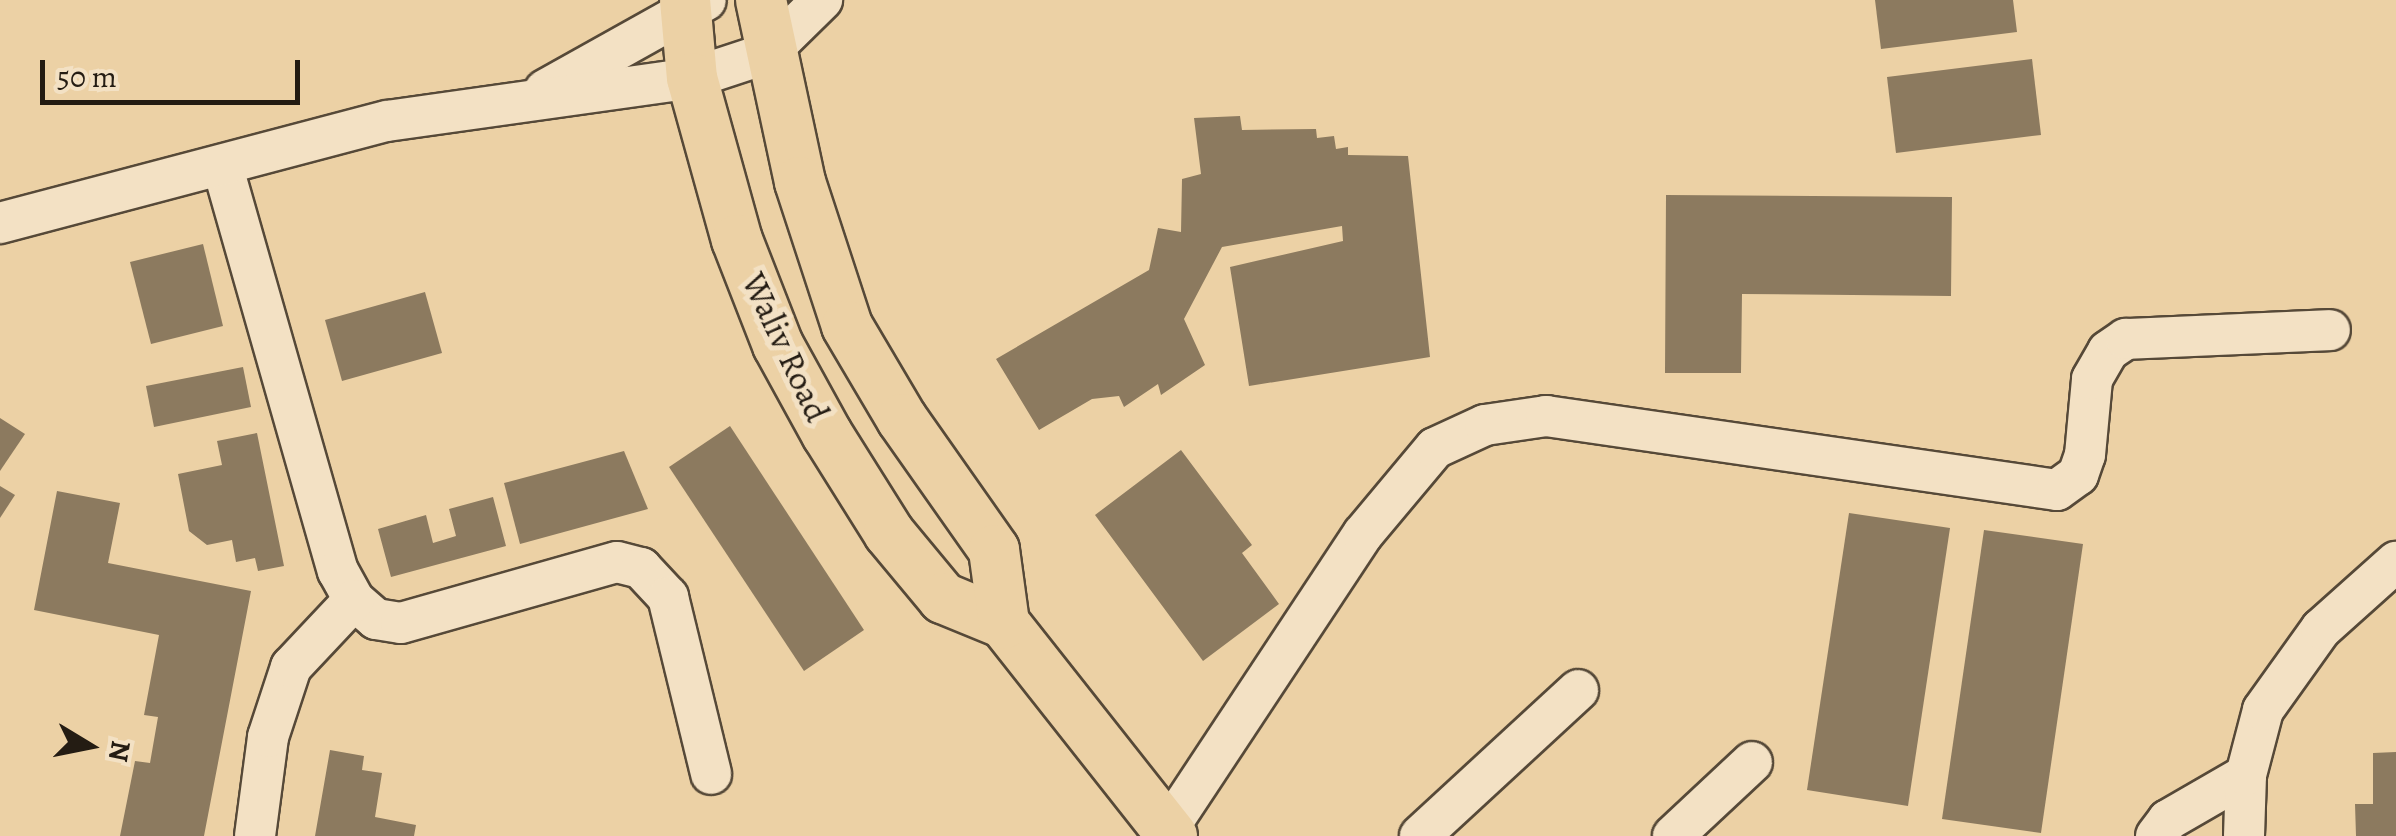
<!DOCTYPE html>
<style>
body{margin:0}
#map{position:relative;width:2396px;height:836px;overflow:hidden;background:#ecd1a5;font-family:Alegreya,serif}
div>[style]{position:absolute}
.building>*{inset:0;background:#8c7a5f}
.roads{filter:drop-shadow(2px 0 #564938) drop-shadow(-2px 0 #564938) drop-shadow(0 2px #564938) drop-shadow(0 -2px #564938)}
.minor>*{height:40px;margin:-20px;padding:0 20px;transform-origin:20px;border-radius:20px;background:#f3e1c4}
.major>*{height:50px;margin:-25px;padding:0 25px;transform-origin:25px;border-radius:25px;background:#ecd1a5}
span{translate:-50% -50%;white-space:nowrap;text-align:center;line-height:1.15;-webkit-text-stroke:10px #f3e1c4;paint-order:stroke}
.street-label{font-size:35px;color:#241c13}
.north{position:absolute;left:40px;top:696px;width:100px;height:100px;-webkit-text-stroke:8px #f3e1c4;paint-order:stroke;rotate:100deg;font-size:28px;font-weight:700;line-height:40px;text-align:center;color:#241c13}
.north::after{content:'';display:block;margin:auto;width:35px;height:45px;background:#241c13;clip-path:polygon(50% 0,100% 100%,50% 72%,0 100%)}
.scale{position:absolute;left:40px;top:60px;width:260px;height:45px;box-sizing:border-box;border:5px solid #241c13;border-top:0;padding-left:12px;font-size:30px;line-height:35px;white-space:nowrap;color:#241c13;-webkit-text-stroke:8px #f3e1c4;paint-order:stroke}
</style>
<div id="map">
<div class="building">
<div style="clip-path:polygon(1875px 0,2013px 0,2017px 32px,1881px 49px)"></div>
<div style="clip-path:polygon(2032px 59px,2041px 135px,1896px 153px,1887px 77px)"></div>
<div style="clip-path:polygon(1240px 116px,1242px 130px,1316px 129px,1317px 138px,1334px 136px,1336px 149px,1348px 147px,1348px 155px,1408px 156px,1430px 357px,1249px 386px,1230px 267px,1343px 241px,1342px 226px,1222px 247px,1184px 319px,1205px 365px,1161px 395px,1158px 384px,1124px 407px,1119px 396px,1092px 399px,1039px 430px,996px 359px,1149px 270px,1158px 228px,1181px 232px,1182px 179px,1201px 174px,1194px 118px)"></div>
<div style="clip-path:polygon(1666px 195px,1952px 197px,1951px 296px,1742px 294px,1741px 373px,1665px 373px)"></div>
<div style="clip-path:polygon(203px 244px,223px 326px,151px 344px,130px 262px)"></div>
<div style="clip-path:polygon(425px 292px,442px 353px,342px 381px,325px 320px)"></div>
<div style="clip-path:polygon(243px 367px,251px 407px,154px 427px,146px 386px)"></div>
<div style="clip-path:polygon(0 418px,25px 434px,0 471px)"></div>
<div style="clip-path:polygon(730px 426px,864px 630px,804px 671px,669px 467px)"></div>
<div style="clip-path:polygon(257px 433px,284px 566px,258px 571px,255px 558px,236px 562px,232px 540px,207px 545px,189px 531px,178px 474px,222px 465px,217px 441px)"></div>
<div style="clip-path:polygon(1181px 450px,1252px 545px,1242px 553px,1279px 604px,1203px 661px,1095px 515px)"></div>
<div style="clip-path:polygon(624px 451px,648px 509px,520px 544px,504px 483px)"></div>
<div style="clip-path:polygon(0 486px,15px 495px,0 518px)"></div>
<div style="clip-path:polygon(57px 491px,120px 503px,108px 563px,251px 591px,204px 836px,120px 836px,135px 761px,150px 763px,158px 717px,144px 715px,159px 635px,34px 610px)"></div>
<div style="clip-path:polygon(493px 497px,506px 546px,391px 577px,378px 529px,426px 515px,433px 543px,456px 536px,449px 509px)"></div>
<div style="clip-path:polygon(1849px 513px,1950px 528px,1908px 806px,1807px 790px)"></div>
<div style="clip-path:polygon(1984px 530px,2083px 544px,2041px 833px,1942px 819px)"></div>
<div style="clip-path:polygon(330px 750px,364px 756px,362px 770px,382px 773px,375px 817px,416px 825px,414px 836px,315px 836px)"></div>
<div style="clip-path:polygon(2396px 752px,2396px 836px,2356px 836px,2355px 804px,2373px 804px,2373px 753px)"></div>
</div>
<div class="roads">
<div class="minor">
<div style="left:545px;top:90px;width:184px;rotate:-29.2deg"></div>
<div style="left:223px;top:168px;width:419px;rotate:74.1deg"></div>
<div style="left:338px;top:571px;width:33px;rotate:61deg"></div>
<div style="left:354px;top:600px;width:29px;rotate:41deg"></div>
<div style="left:376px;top:619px;width:25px;rotate:9deg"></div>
<div style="left:401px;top:623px;width:224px;rotate:-15.8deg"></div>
<div style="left:617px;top:562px;width:25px;rotate:14deg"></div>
<div style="left:641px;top:568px;width:40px;rotate:47deg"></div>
<div style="left:668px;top:597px;width:182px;rotate:76.3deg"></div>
<div style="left:0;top:223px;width:400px;rotate:-14.8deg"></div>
<div style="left:387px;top:121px;width:308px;rotate:-8deg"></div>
<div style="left:692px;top:78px;width:80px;rotate:-18.2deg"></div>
<div style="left:768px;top:53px;width:76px;rotate:-44.5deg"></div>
<div style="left:1167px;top:830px;width:355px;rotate:-56.5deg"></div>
<div style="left:1363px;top:534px;width:112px;rotate:-50.1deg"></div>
<div style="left:1435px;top:448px;width:55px;rotate:-24.7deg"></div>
<div style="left:1485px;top:425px;width:62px;rotate:-8.4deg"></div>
<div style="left:1546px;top:416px;width:516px;rotate:8.24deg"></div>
<div style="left:2057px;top:490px;width:26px;rotate:-36deg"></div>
<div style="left:2078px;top:475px;width:21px;rotate:-71deg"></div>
<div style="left:2085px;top:455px;width:76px;rotate:-84.7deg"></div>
<div style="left:2092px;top:379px;width:32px;rotate:-60deg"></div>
<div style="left:2108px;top:351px;width:22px;rotate:-34deg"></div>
<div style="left:2126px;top:339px;width:204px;rotate:-2.5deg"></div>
<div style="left:255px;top:836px;width:100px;rotate:-82.5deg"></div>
<div style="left:268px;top:737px;width:74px;rotate:-71.8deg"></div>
<div style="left:291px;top:667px;width:92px;rotate:-46.8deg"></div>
<div style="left:1420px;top:836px;width:215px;rotate:-42.7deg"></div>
<div style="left:1673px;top:836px;width:108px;rotate:-43.1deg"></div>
<div style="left:2156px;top:836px;width:20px;rotate:-53deg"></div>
<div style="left:2168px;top:820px;width:90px;rotate:-30deg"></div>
<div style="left:2244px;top:836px;width:61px;rotate:-88.1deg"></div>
<div style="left:2246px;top:775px;width:67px;rotate:-75.3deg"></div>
<div style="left:2263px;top:710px;width:100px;rotate:-54.4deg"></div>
<div style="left:2321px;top:629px;width:101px;rotate:-41.8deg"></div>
</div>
<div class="major">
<div style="left:685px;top:0;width:78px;rotate:84.9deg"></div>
<div style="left:692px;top:78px;width:168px;rotate:74.5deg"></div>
<div style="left:737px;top:240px;width:113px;rotate:68.7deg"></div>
<div style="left:778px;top:345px;width:102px;rotate:61.2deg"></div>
<div style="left:827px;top:434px;width:117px;rotate:57.9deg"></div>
<div style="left:889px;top:533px;width:85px;rotate:50.3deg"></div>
<div style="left:943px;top:598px;width:66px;rotate:22.3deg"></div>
<div style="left:1004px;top:623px;width:271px;rotate:51.7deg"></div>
<div style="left:761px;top:0;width:186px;rotate:77.9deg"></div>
<div style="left:800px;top:182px;width:151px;rotate:71.9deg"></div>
<div style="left:847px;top:326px;width:108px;rotate:59.4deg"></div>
<div style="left:902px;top:419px;width:160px;rotate:54.9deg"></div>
<div style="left:994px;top:550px;width:74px;rotate:82.2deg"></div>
</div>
</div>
<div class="street-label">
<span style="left:786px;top:347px;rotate:65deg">Waliv Road</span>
</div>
<div class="north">N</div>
<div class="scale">50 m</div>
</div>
